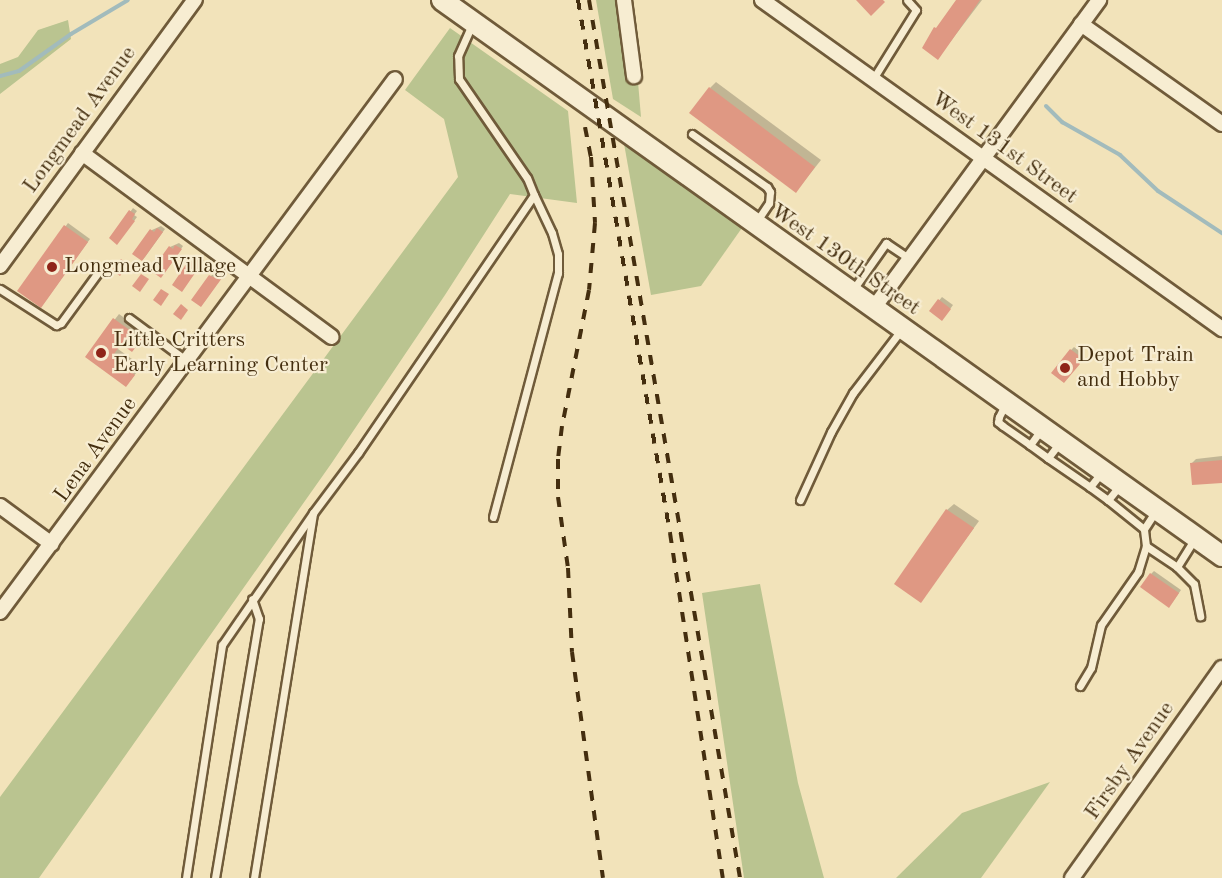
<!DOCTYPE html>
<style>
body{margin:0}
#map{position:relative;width:1222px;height:878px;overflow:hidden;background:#f2e3ba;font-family:"Old Standard TT",serif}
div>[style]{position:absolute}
.green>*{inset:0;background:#bac490}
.shadow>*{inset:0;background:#0003}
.stream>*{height:4px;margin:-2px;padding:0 2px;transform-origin:2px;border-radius:2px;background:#a2bbbc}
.building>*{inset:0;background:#df9883}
.roads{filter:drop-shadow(2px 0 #705b3a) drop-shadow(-2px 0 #705b3a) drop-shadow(0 2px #705b3a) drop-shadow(0 -2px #705b3a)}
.lane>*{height:7px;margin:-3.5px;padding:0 3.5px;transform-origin:3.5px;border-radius:3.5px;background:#f7edd2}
.street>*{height:14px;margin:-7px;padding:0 7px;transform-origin:7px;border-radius:7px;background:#f7edd2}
.secondary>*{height:20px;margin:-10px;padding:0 10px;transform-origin:10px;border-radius:10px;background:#f7edd2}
.rail>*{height:4px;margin-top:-2px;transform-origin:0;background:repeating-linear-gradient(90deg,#442e0f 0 10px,transparent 0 20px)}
.dots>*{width:16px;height:16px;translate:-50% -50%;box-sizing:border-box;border:3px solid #f7edd2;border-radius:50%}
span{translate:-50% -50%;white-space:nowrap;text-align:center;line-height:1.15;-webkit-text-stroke:4.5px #f7edd2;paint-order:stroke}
.street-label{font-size:22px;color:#442e0f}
.poi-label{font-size:22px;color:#442e0f}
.left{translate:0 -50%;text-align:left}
</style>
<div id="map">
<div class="green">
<div style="clip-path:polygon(596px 0,631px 0,641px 117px,613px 99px)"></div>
<div style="clip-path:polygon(68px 20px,71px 39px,0 94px,0 64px,18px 57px,38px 30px)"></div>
<div style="clip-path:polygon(450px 28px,568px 111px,577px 203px,510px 194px,445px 295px,331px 464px,39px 878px,0 878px,0 797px,458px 177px,444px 119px,405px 90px)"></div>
<div style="clip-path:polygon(623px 138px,744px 225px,701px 286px,651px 295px)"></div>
<div style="clip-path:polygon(760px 584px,798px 783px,824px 878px,744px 878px,702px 593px)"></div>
<div style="clip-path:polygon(1050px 782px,981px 878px,896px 878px,962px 813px)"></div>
</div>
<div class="shadow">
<div style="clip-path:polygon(958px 0,982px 0,938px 58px)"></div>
<div style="clip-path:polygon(716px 82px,821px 160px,802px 184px,710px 88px)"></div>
<div style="clip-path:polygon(133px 208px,137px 211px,134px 215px,137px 217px,120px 240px,111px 238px)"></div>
<div style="clip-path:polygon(68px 223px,90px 239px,44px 303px,19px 290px)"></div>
<div style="clip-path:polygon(161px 226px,165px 229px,145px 257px,142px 260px,135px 254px,152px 230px)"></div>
<div style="clip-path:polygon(179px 243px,183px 246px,164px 274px,170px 247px)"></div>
<div style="clip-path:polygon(200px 257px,204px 260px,184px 287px,174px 285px,191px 261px)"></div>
<div style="clip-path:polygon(220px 272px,224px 274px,204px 302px,193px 299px,210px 276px)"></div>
<div style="clip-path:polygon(942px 297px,953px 305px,945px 316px,931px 310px)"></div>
<div style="clip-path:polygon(119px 314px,145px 333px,137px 345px,122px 343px,118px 349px,136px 362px,134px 365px,139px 369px,131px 380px,87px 356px)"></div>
<div style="clip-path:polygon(1074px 347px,1083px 354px,1079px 358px,1081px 360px,1067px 379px,1071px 350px)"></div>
<div style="clip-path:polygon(1222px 456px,1222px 481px,1192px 463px,1196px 459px)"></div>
<div style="clip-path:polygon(954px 504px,979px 521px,921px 601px,947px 510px)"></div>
<div style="clip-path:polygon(1154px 571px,1181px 590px,1172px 603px,1151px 574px)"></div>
</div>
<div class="stream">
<div style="left:0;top:76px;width:20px;rotate:-15deg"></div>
<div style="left:19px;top:71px;width:64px;rotate:-35.4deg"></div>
<div style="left:71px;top:34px;width:66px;rotate:-30.8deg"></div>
<div style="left:1046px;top:106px;width:23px;rotate:45deg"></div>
<div style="left:1062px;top:122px;width:67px;rotate:29.6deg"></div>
<div style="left:1120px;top:155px;width:52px;rotate:43.5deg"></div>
<div style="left:1158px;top:191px;width:77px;rotate:33.3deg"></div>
</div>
<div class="building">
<div style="clip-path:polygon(856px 0,883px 0,885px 2px,871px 16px)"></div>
<div style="clip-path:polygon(956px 0,980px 0,938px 60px,922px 48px,934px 27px,936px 28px)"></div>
<div style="clip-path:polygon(709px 87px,815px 167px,796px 193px,689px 113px)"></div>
<div style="clip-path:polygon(129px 210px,135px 214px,132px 219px,135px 221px,117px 245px,109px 238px)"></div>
<div style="clip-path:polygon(64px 225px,88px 242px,41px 308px,17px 291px)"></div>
<div style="clip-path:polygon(157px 228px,163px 232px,142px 261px,132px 254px,150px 229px,154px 232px)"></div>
<div style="clip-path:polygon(175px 245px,182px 249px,161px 278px,151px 271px,169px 246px,173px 249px)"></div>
<div style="clip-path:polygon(121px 259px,128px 265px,120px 276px,112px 270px)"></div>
<div style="clip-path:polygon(196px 259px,202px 263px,182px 292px,172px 285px,189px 260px,193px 263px)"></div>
<div style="clip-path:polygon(141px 274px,149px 279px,140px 292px,132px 286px)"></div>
<div style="clip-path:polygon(216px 274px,222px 278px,201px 307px,191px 300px,209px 275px,213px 277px)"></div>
<div style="clip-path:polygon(161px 289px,169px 294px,161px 306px,153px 300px)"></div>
<div style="clip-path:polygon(938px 299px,951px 309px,942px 321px,929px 311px)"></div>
<div style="clip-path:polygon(181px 304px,188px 310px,181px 320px,173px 314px)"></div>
<div style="clip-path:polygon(113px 318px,142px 339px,132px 352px,121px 344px,114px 354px,132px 367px,130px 371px,135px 375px,126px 387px,85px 357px)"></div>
<div style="clip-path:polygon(1070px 349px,1081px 357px,1078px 362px,1080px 364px,1064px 383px,1051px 373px)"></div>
<div style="clip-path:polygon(1222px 460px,1222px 483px,1192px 485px,1190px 463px)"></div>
<div style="clip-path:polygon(946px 509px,974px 528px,921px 603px,894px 584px)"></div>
<div style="clip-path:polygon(1150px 573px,1179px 593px,1169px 608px,1140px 587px)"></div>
</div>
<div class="roads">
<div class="lane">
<div style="left:873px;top:79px;width:81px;rotate:-58.1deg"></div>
<div style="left:916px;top:10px;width:13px;rotate:-132deg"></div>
<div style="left:692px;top:134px;width:92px;rotate:35.2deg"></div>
<div style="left:767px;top:187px;width:6px;rotate:59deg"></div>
<div style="left:770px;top:192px;width:11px;rotate:95deg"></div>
<div style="left:769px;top:203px;width:22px;rotate:124deg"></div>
<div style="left:0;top:289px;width:67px;rotate:32.7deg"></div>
<div style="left:56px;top:325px;width:5px;rotate:-22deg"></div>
<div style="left:61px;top:323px;width:64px;rotate:-53.8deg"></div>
<div style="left:852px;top:291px;width:59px;rotate:-54.7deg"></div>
<div style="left:886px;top:243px;width:29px;rotate:34deg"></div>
<div style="left:129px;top:318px;width:72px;rotate:36.6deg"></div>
<div style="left:1006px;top:403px;width:16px;rotate:117deg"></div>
<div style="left:999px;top:417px;width:5px;rotate:101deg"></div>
<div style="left:998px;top:422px;width:6px;rotate:39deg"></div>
<div style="left:1003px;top:426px;width:33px;rotate:35deg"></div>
<div style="left:1030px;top:445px;width:19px;rotate:-54deg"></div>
<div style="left:1030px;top:445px;width:22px;rotate:36deg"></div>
<div style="left:1048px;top:458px;width:20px;rotate:-53deg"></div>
<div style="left:1048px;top:458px;width:51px;rotate:34.6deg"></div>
<div style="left:1090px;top:487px;width:18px;rotate:-52deg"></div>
<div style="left:1090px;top:487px;width:22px;rotate:36deg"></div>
<div style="left:1108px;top:500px;width:19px;rotate:-51deg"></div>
<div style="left:800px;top:500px;width:75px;rotate:-65.5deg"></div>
<div style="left:831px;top:432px;width:45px;rotate:-60.6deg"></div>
<div style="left:853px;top:393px;width:81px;rotate:-52.6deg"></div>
<div style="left:1108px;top:500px;width:46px;rotate:38.9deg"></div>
<div style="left:1144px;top:529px;width:20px;rotate:-57deg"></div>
<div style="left:493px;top:517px;width:253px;rotate:-75.1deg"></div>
<div style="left:558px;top:273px;width:19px;rotate:-90deg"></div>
<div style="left:558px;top:254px;width:22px;rotate:-106deg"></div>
<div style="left:552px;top:233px;width:42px;rotate:-115.3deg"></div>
<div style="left:1146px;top:546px;width:37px;rotate:34deg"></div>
<div style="left:1177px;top:567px;width:34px;rotate:-58deg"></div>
<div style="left:1177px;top:567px;width:24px;rotate:45deg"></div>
<div style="left:1194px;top:584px;width:33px;rotate:79deg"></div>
<div style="left:1080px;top:686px;width:21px;rotate:-59deg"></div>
<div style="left:1091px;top:668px;width:44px;rotate:-76.9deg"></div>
<div style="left:1101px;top:625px;width:65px;rotate:-55.1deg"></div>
<div style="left:1138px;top:572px;width:27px;rotate:-73deg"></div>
<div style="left:1146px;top:546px;width:17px;rotate:-97deg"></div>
<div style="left:186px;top:878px;width:236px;rotate:-81.2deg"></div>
<div style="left:222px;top:645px;width:160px;rotate:-55.4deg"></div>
<div style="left:313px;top:513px;width:75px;rotate:-53.1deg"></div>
<div style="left:358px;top:453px;width:312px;rotate:-55.7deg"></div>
<div style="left:534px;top:195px;width:18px;rotate:-112deg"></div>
<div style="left:527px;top:178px;width:120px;rotate:-124.5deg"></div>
<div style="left:459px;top:79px;width:23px;rotate:-92deg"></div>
<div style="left:458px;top:56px;width:35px;rotate:-66deg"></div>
<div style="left:215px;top:878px;width:263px;rotate:-80.4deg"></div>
<div style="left:259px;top:619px;width:21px;rotate:-109deg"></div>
<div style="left:254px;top:878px;width:370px;rotate:-80.8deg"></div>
</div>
<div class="street">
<div style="left:624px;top:0;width:77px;rotate:82.5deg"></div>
<div style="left:762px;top:0;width:566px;rotate:35.57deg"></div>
<div style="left:1081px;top:24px;width:173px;rotate:35.3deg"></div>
<div style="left:82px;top:153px;width:310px;rotate:36.4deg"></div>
<div style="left:0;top:266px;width:330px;rotate:-53.8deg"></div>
<div style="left:873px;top:309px;width:383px;rotate:-53.8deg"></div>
<div style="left:0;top:506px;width:64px;rotate:36.2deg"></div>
<div style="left:0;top:612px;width:663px;rotate:-53.46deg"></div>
<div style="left:1072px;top:878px;width:258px;rotate:-54.5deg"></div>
</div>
<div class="secondary">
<div style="left:442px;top:0;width:958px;rotate:35.48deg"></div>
</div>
</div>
<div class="rail">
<div style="left:578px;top:0;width:541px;rotate:80.21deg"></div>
<div style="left:670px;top:533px;width:349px;rotate:81.3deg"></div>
<div style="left:589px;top:0;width:891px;rotate:80.24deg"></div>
<div style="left:585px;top:127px;width:31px;rotate:79deg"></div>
<div style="left:591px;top:157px;width:66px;rotate:86.5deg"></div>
<div style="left:595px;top:223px;width:67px;rotate:95.1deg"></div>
<div style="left:589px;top:290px;width:139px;rotate:101.2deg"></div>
<div style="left:562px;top:426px;width:33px;rotate:97deg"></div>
<div style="left:558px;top:459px;width:38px;rotate:90deg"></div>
<div style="left:558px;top:497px;width:72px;rotate:82deg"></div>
<div style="left:568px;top:568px;width:84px;rotate:87.3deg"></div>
<div style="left:572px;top:652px;width:228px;rotate:82.2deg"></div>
</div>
<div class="dots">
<div style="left:52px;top:267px;background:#8f2418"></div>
<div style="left:101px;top:353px;background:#8f2418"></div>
<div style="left:1065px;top:368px;background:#8f2418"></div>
</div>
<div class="street-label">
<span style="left:80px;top:120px;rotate:-54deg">Longmead Avenue</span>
<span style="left:1004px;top:148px;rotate:36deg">West 131st Street</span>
<span style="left:845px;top:260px;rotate:35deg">West 130th Street</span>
<span style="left:96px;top:450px;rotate:-54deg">Lena Avenue</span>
<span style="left:1130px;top:761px;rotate:-55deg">Firsby Avenue</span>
</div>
<div class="poi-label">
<span class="left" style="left:64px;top:267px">Longmead Village</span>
<span class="left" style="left:113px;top:353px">Little Critters<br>Early Learning Center</span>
<span class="left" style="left:1077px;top:368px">Depot Train<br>and Hobby</span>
</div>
</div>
